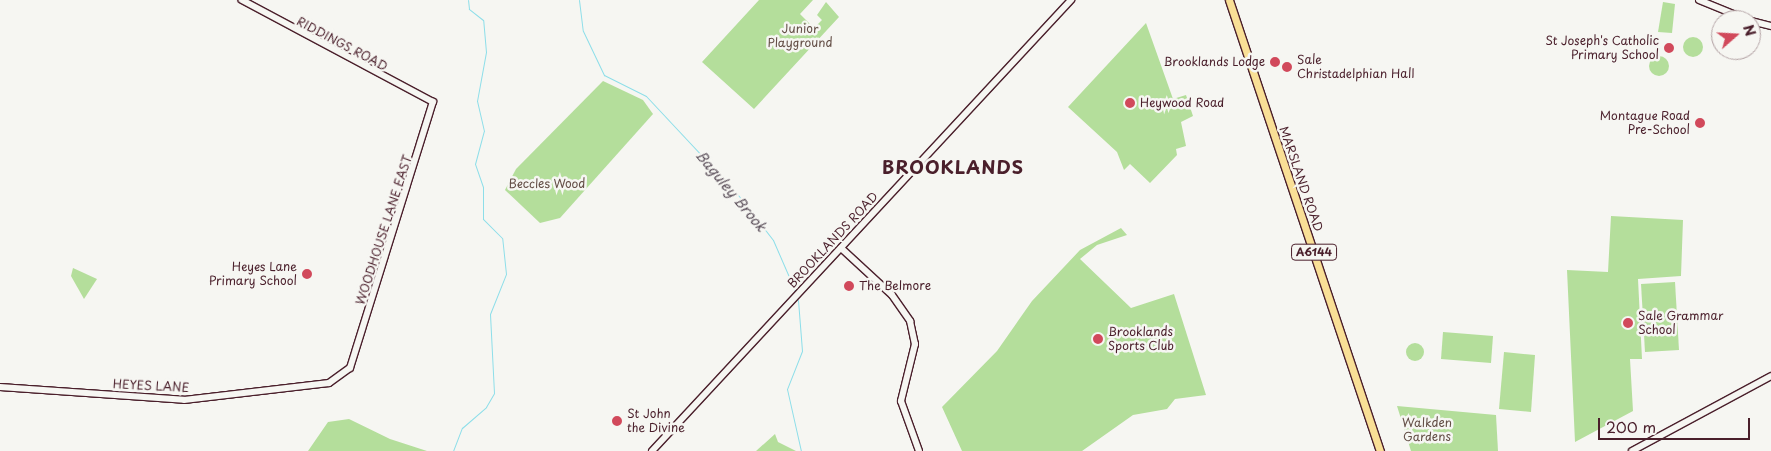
<!DOCTYPE html>
<style>
body{margin:0}
#map{position:relative;width:1771px;height:451px;overflow:hidden;background:#f6f6f2;font-family:"Playpen Sans",sans-serif}
div>[style]{position:absolute}
.green>*{inset:0;background:#b4de9b}
.round{border-radius:50%}
.stream>*{height:1px;margin:-0.5px;padding:0 0.5px;transform-origin:0.5px;border-radius:0.5px;background:#8ddee9}
.roads{filter:drop-shadow(1px 0 #4a1f2b) drop-shadow(-1px 0 #4a1f2b) drop-shadow(0 1px #4a1f2b) drop-shadow(0 -1px #4a1f2b)}
.secondary>*{height:6px;margin:-3px;padding:0 3px;transform-origin:3px;border-radius:3px;background:#f6f6f2}
.primary>*{height:7px;margin:-3.5px;padding:0 3.5px;transform-origin:3.5px;border-radius:3.5px;background:#f9df96}
.dots>*{width:14px;height:14px;translate:-50% -50%;box-sizing:border-box;border:2px solid #f6f6f2;border-radius:50%}
span{translate:-50% -50%;white-space:nowrap;text-align:center;line-height:1.15;-webkit-text-stroke:5px #f6f6f2;paint-order:stroke}
.shield-label span{padding:1px 4px;background:#f6f6f2;border:1px solid;border-radius:4px;-webkit-text-stroke-width:0}
.shield-label{font-size:11px;color:#4a1f2b;font-weight:700}
.park-label{font-size:12px;color:#644f47}
.poi-label{font-size:12px;color:#4a1f2b}
.right{translate:-100% -50%;text-align:right}
.left{translate:0 -50%;text-align:left}
.street-label{font-size:12px;color:#4a1f2b}
.water-label{font-size:14px;color:#5b4f5a;font-style:italic}
.district-label{font-size:18px;color:#4a1f2b;font-weight:700;letter-spacing:1px}
.north{position:absolute;left:1711px;top:10px;width:50px;height:50px;box-sizing:border-box;background:#f6f6f2;border:1px solid #b1a0a2;border-radius:50%;rotate:71deg;font-size:14px;font-weight:700;line-height:20px;text-align:center;color:#4a1f2b}
.north::after{content:'';display:block;margin:auto;width:18px;height:22px;background:#d1495b;clip-path:polygon(50% 0,100% 100%,50% 72%,0 100%)}
.scale{position:absolute;left:1598px;top:418px;width:152px;height:22px;box-sizing:border-box;border:2px solid #4a1f2b;border-top:0;padding-left:6px;font-size:15px;line-height:18px;white-space:nowrap;color:#4a1f2b;-webkit-text-stroke:4px #f6f6f2;paint-order:stroke}
</style>
<div id="map">
<div class="green">
<div style="clip-path:polygon(759px 0,813px 0,800px 14px,814px 28px,822px 20px,817px 15px,826px 2px,839px 17px,754px 109px,702px 62px)"></div>
<div style="clip-path:polygon(1663px 2px,1675px 4px,1672px 33px,1658px 32px)"></div>
<div style="clip-path:polygon(1146px 23px,1173px 99px,1186px 95px,1193px 116px,1181px 122px,1186px 146px,1176px 149px,1177px 155px,1150px 183px,1130px 164px,1124px 170px,1117px 152px,1068px 107px)"></div>
<div class="round" style="left:1683px;top:37px;width:20px;height:20px"></div>
<div class="round" style="left:1649px;top:56px;width:20px;height:20px"></div>
<div style="clip-path:polygon(603px 81px,643px 100px,653px 114px,560px 218px,540px 223px,505px 190px,516px 169px)"></div>
<div style="clip-path:polygon(1611px 216px,1683px 220px,1681px 276px,1638px 279px,1642px 359px,1630px 359px,1633px 411px,1575px 442px,1567px 270px,1608px 272px)"></div>
<div style="clip-path:polygon(1121px 228px,1127px 235px,1097px 245px,1080px 259px,1131px 308px,1174px 294px,1206px 395px,1175px 399px,1167px 409px,1133px 415px,1082px 451px,962px 451px,942px 407px,997px 351px,1032px 301px,1080px 250px)"></div>
<div style="clip-path:polygon(73px 268px,97px 279px,84px 299px,71px 276px)"></div>
<div style="clip-path:polygon(1675px 282px,1679px 350px,1645px 352px,1641px 284px)"></div>
<div style="clip-path:polygon(1443px 332px,1493px 336px,1491px 363px,1441px 359px)"></div>
<div class="round" style="left:1406px;top:343px;width:18px;height:18px"></div>
<div style="clip-path:polygon(1504px 352px,1535px 355px,1531px 412px,1499px 409px)"></div>
<div style="clip-path:polygon(1397px 406px,1496px 415px,1498px 451px,1411px 451px)"></div>
<div style="clip-path:polygon(349px 419px,390px 439px,427px 451px,308px 451px,328px 422px)"></div>
<div style="clip-path:polygon(775px 434px,778px 442px,796px 451px,756px 451px)"></div>
</div>
<div class="stream">
<div style="left:579px;top:0;width:31px;rotate:83deg"></div>
<div style="left:583px;top:31px;width:49px;rotate:64.5deg"></div>
<div style="left:604px;top:75px;width:47px;rotate:26.6deg"></div>
<div style="left:646px;top:96px;width:130px;rotate:46.9deg"></div>
<div style="left:735px;top:191px;width:62px;rotate:52.2deg"></div>
<div style="left:773px;top:240px;width:58px;rotate:66.5deg"></div>
<div style="left:798px;top:300px;width:51px;rotate:85.5deg"></div>
<div style="left:802px;top:351px;width:41px;rotate:111.5deg"></div>
<div style="left:787px;top:389px;width:64px;rotate:77.3deg"></div>
<div style="left:453px;top:451px;width:25px;rotate:-69deg"></div>
<div style="left:462px;top:428px;width:32px;rotate:-41deg"></div>
<div style="left:486px;top:407px;width:16px;rotate:-60deg"></div>
<div style="left:494px;top:393px;width:79px;rotate:-92.9deg"></div>
<div style="left:490px;top:314px;width:43px;rotate:-68.2deg"></div>
<div style="left:506px;top:274px;width:36px;rotate:-96deg"></div>
<div style="left:502px;top:238px;width:27px;rotate:-135deg"></div>
<div style="left:483px;top:219px;width:32px;rotate:-90deg"></div>
<div style="left:483px;top:187px;width:24px;rotate:-109deg"></div>
<div style="left:475px;top:164px;width:34px;rotate:-75deg"></div>
<div style="left:484px;top:131px;width:31px;rotate:-103deg"></div>
<div style="left:477px;top:101px;width:50px;rotate:-79.6deg"></div>
<div style="left:486px;top:52px;width:32px;rotate:-95deg"></div>
<div style="left:483px;top:20px;width:18px;rotate:-142deg"></div>
<div style="left:469px;top:9px;width:9px;rotate:-96deg"></div>
</div>
<div class="roads">
<div class="secondary">
<div style="left:1699px;top:0;width:53px;rotate:22.2deg"></div>
<div style="left:1751px;top:21px;width:21px;rotate:14deg"></div>
<div style="left:841px;top:248px;width:69px;rotate:42.7deg"></div>
<div style="left:892px;top:295px;width:32px;rotate:55deg"></div>
<div style="left:910px;top:321px;width:24px;rotate:78deg"></div>
<div style="left:915px;top:344px;width:59px;rotate:103.8deg"></div>
<div style="left:901px;top:401px;width:53px;rotate:70.2deg"></div>
<div style="left:0;top:387px;width:184px;rotate:4deg"></div>
<div style="left:184px;top:400px;width:146px;rotate:-6.7deg"></div>
<div style="left:329px;top:383px;width:26px;rotate:-36deg"></div>
<div style="left:350px;top:368px;width:279px;rotate:-72.7deg"></div>
<div style="left:433px;top:102px;width:217px;rotate:-151.9deg"></div>
<div style="left:652px;top:451px;width:616px;rotate:-47.11deg"></div>
<div style="left:1632px;top:451px;width:158px;rotate:-28.3deg"></div>
</div>
<div class="primary">
<div style="left:1229px;top:0;width:476px;rotate:71.5deg"></div>
</div>
</div>
<div class="dots">
<div style="left:1669px;top:48px;background:#d1495b"></div>
<div style="left:1275px;top:62px;background:#d1495b"></div>
<div style="left:1287px;top:67px;background:#d1495b"></div>
<div style="left:1130px;top:103px;background:#d1495b"></div>
<div style="left:1700px;top:123px;background:#d1495b"></div>
<div style="left:307px;top:274px;background:#d1495b"></div>
<div style="left:849px;top:286px;background:#d1495b"></div>
<div style="left:1628px;top:323px;background:#d1495b"></div>
<div style="left:1098px;top:339px;background:#d1495b"></div>
<div style="left:617px;top:421px;background:#d1495b"></div>
</div>
<div class="shield-label">
<span style="left:1314px;top:252px">A6144</span>
</div>
<div class="park-label">
<span style="left:800px;top:36px">Junior<br>Playground</span>
<span style="left:547px;top:184px">Beccles Wood</span>
<span style="left:1427px;top:430px">Walkden<br>Gardens</span>
</div>
<div class="poi-label">
<span class="right" style="left:1659px;top:48px">St Joseph's Catholic<br>Primary School</span>
<span class="left" style="left:1297px;top:67px">Sale<br>Christadelphian Hall</span>
<span class="right" style="left:1265px;top:62px">Brooklands Lodge</span>
<span class="left" style="left:1140px;top:103px">Heywood Road</span>
<span class="right" style="left:1690px;top:123px">Montague Road<br>Pre-School</span>
<span class="right" style="left:297px;top:274px">Heyes Lane<br>Primary School</span>
<span class="left" style="left:859px;top:286px">The Belmore</span>
<span class="left" style="left:1638px;top:323px">Sale Grammar<br>School</span>
<span class="left" style="left:1108px;top:339px">Brooklands<br>Sports Club</span>
<span class="left" style="left:627px;top:421px">St John<br>the Divine</span>
</div>
<div class="street-label">
<span style="left:342px;top:44px;rotate:28deg">RIDDINGS ROAD</span>
<span style="left:1301px;top:179px;rotate:71deg">MARSLAND ROAD</span>
<span style="left:384px;top:230px;rotate:-72deg">WOODHOUSE LANE EAST</span>
<span style="left:833px;top:240px;rotate:-47deg">BROOKLANDS ROAD</span>
<span style="left:151px;top:386px;rotate:3deg">HEYES LANE</span>
</div>
<div class="water-label">
<span style="left:731px;top:191px;rotate:50deg">Baguley Brook</span>
</div>
<div class="district-label">
<span style="left:953px;top:167px">BROOKLANDS</span>
</div>
<div class="north">N</div>
<div class="scale">200 m</div>
</div>
